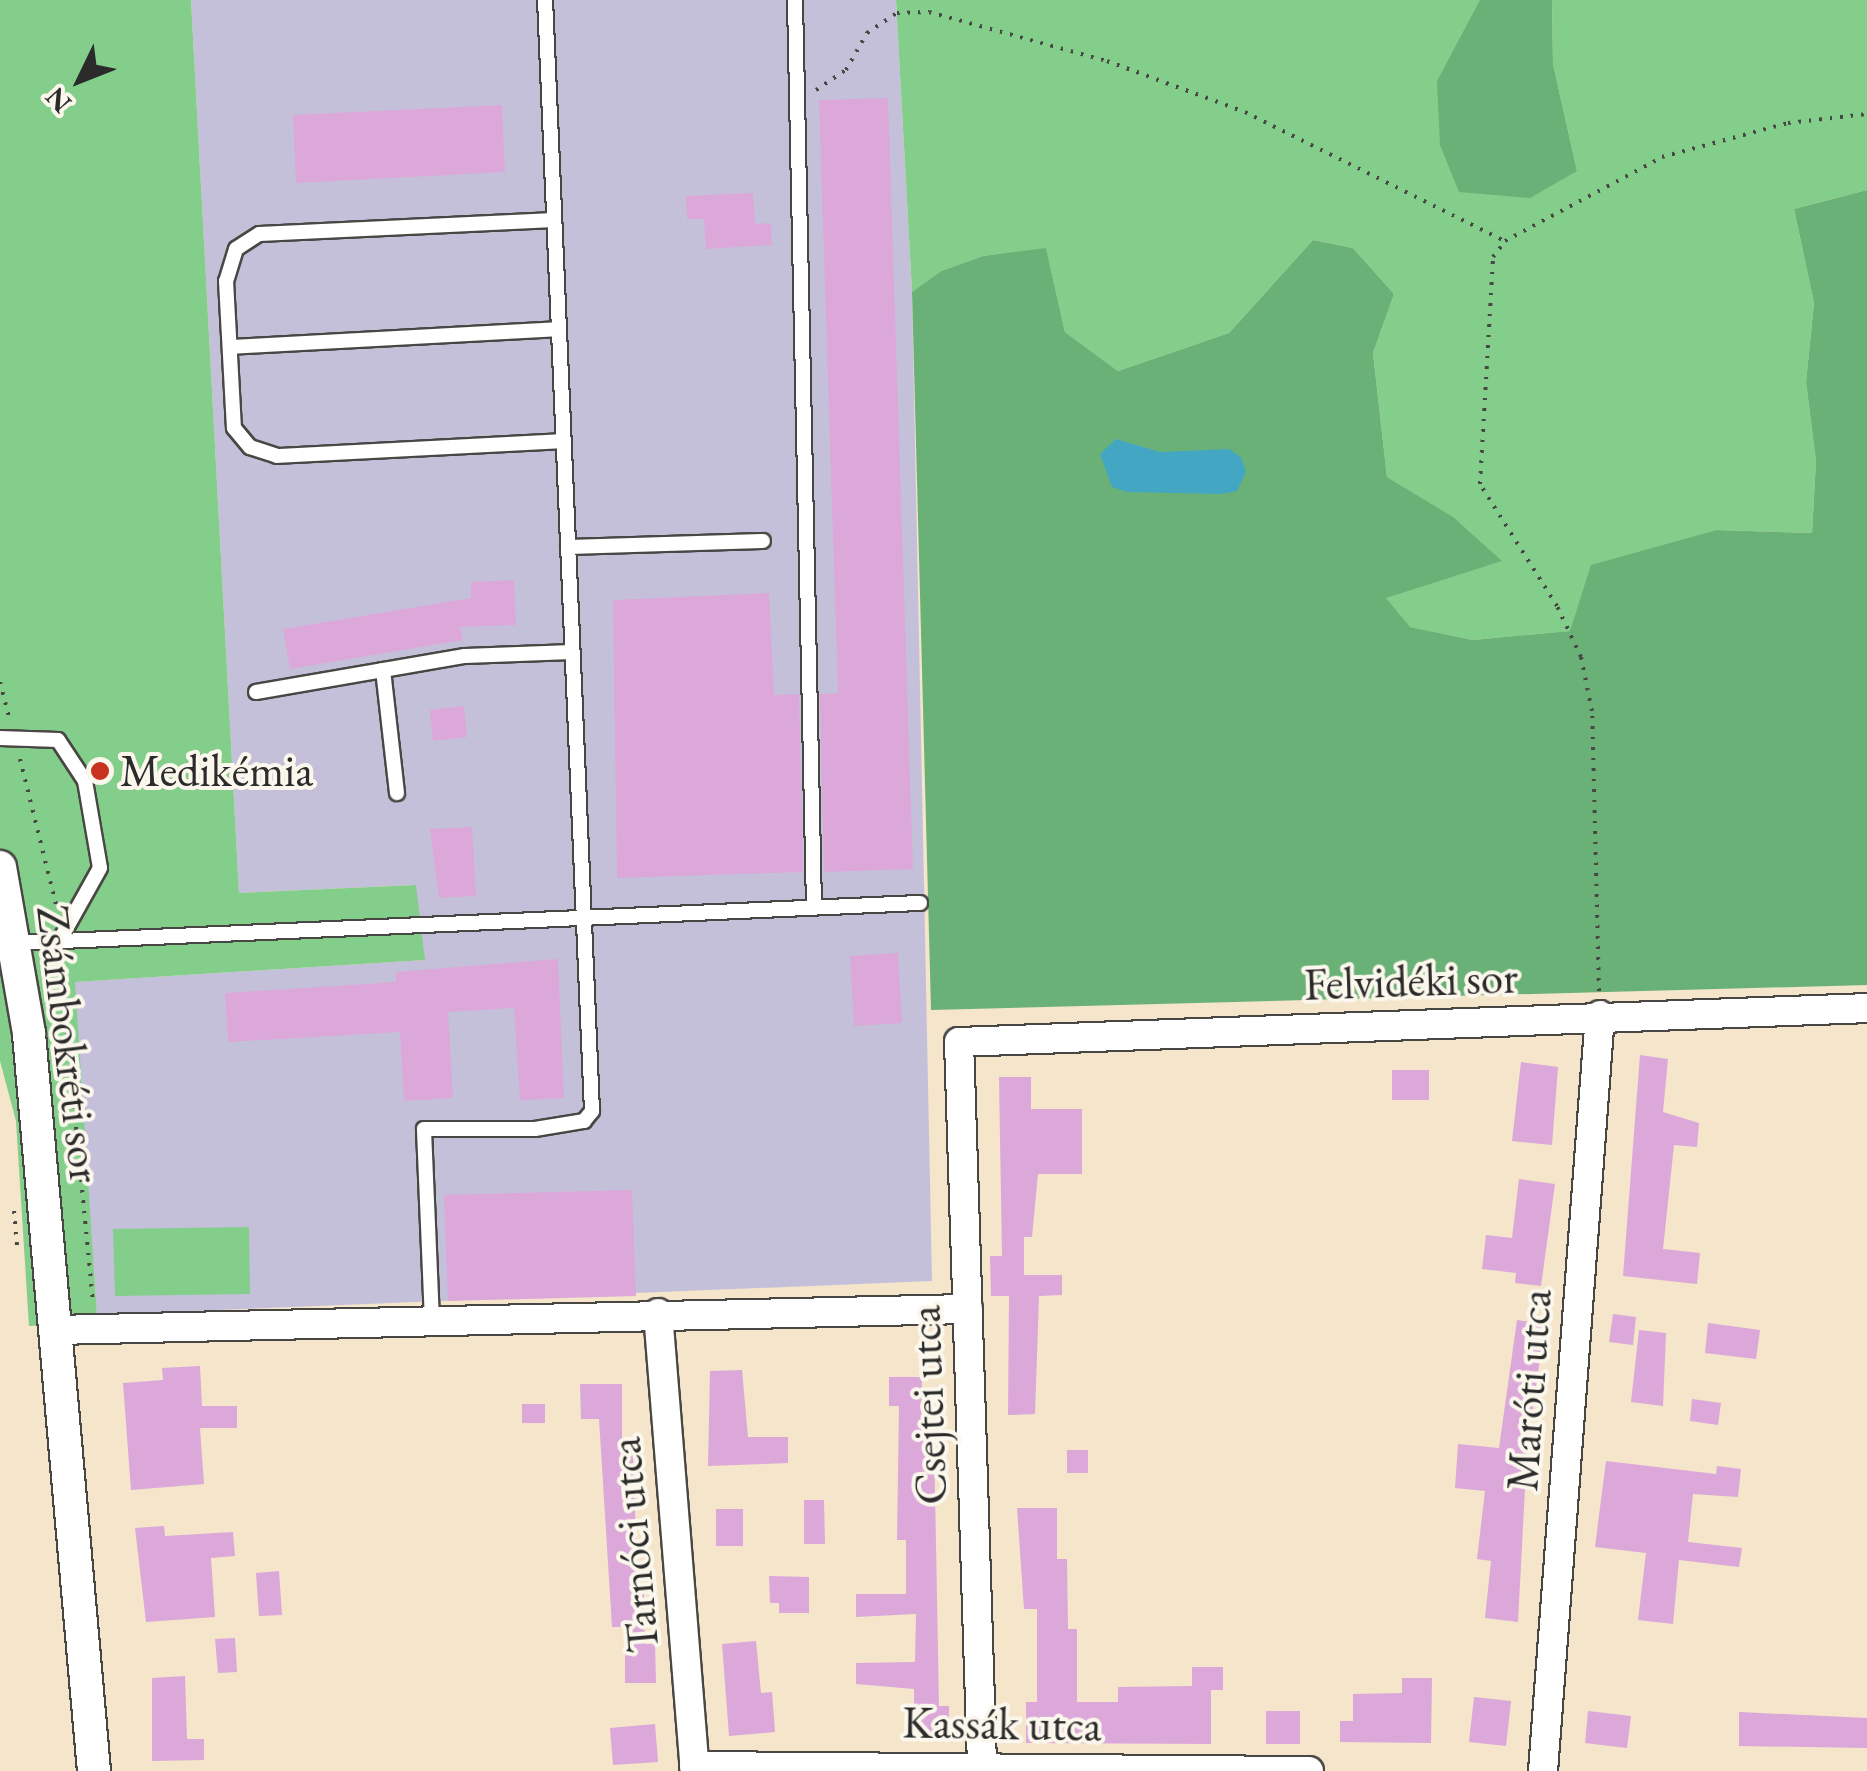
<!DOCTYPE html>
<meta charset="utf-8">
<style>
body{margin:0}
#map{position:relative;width:1867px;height:1771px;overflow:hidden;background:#f4e5cb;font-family:"EB Garamond",serif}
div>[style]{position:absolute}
.industrial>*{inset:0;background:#c5c0da}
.green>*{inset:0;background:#83ce8b}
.forest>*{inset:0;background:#6ab177}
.water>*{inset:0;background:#43a7c3}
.building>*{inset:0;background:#dba8d9}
.path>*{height:4px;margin-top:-2px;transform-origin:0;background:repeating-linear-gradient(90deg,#494743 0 2.5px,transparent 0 10.5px)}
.roads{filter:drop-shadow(2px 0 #494743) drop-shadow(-2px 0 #494743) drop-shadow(0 2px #494743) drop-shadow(0 -2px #494743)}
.service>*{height:14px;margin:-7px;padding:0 7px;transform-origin:7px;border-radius:7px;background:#fff}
.minor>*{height:28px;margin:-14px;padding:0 14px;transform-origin:14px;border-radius:14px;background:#fff}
.tertiary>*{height:32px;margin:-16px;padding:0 16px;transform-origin:16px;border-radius:16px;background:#fff}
.dots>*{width:28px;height:28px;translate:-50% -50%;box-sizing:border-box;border:5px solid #fbf7ec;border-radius:50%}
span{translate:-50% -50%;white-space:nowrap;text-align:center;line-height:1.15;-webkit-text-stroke:8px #fbf7ec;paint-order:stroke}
.poi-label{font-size:45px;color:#2b2b2b}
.left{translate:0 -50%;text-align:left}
.street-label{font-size:45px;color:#2b2b2b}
.north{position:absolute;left:30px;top:30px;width:100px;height:100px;-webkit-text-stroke:8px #fbf7ec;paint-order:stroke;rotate:227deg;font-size:28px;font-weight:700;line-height:40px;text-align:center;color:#2b2b2b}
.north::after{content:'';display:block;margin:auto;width:35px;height:45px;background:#2b2b2b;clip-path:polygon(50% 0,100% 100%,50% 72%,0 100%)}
</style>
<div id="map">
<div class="industrial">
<div style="clip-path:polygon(191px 0,896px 0,912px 292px,932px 1281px,97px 1315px,74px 982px,424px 960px,415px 885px,239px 893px)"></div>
</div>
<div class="green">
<div style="clip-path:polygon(0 0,191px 0,239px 893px,416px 885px,425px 960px,75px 982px,97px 1315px,84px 1323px,29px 1326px,16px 1121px,0 1061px)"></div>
<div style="clip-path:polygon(896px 0,1480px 0,1478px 10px,1577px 171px,1553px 64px,1552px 0,1867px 0,1867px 190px,1794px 209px,1814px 303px,1806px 382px,1816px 461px,1812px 533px,1717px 530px,1571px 631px,1473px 640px,1409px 627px,1385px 597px,1501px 561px,1453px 518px,1387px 477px,1373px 353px,1394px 294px,1353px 248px,1313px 240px,1229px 333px,1118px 371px,1065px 332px,1046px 249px,983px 256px,941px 271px,912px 292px)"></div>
<div style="clip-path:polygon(249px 1227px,250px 1294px,115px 1296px,113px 1229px)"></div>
</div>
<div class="forest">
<div style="clip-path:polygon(1480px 0,1552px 0,1553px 64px,1577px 171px,1530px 198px,1459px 192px,1440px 145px,1437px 81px)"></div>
<div style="clip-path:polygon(1867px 190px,1867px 985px,931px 1010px,912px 292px,941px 271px,983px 256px,1046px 248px,1065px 332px,1118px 371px,1229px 333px,1313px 240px,1353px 248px,1394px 294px,1373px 353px,1387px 477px,1453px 517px,1502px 561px,1386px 598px,1410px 627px,1473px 640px,1570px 631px,1591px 565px,1717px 530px,1812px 533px,1816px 461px,1806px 382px,1814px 303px,1794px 209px)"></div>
</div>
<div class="water">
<div style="clip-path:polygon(1116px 439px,1160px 452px,1229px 449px,1241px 457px,1246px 472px,1237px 491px,1221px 494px,1127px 492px,1112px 487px,1100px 454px)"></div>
</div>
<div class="building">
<div style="clip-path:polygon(888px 98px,913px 869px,824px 872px,820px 694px,838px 693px,819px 100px)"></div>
<div style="clip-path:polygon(502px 105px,505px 172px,296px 183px,293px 115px)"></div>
<div style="clip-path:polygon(753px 193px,755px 224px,771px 223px,772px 245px,706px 249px,704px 219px,687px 219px,686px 196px)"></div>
<div style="clip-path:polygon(514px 580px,516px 625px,460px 627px,463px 640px,290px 669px,283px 629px,471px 598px,471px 582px)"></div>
<div style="clip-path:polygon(769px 593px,774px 695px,799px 694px,803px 872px,617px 878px,613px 600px)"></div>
<div style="clip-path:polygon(464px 706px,467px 737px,433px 741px,430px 710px)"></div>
<div style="clip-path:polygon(472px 827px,476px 896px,439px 898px,430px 829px)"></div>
<div style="clip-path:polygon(898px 953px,902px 1023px,854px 1026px,850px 956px)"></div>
<div style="clip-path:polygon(558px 959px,564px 1098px,520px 1100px,514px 1008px,448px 1012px,453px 1098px,404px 1101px,400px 1032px,228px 1042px,225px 993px,396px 982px,396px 972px)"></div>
<div style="clip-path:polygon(1640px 1055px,1668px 1059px,1663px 1112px,1699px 1123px,1697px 1147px,1674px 1145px,1663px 1249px,1700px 1253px,1697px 1284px,1623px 1276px)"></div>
<div style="clip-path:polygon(1521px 1062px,1558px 1067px,1552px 1145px,1512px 1141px)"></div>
<div style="clip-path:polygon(1392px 1070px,1429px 1070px,1429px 1100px,1392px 1100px)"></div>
<div style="clip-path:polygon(999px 1077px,1031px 1077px,1031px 1109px,1082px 1109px,1082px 1174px,1038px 1174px,1032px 1237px,1024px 1237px,1024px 1275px,1062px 1275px,1062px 1295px,1039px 1296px,1035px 1414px,1008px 1415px,1009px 1296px,991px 1296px,990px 1256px,1002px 1256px)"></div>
<div style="clip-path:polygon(1519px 1179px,1555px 1184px,1541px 1286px,1515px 1283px,1516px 1273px,1482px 1269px,1486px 1235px,1512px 1238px)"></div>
<div style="clip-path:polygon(632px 1190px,636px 1296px,448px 1301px,444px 1195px)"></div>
<div style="clip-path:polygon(1613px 1314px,1636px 1317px,1633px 1345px,1609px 1342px)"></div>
<div style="clip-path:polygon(1517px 1320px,1545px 1324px,1527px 1450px,1518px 1622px,1485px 1618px,1491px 1561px,1477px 1559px,1485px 1491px,1455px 1488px,1458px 1444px,1499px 1448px)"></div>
<div style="clip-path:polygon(1708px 1323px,1760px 1330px,1756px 1359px,1705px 1353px)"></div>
<div style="clip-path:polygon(1639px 1330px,1666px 1333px,1663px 1406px,1631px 1402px)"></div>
<div style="clip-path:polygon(200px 1366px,202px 1406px,237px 1406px,237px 1428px,200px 1428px,204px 1484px,131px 1490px,123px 1383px,163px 1380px,162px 1368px)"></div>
<div style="clip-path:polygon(742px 1370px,748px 1437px,788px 1437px,788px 1463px,708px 1466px,710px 1371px)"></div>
<div style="clip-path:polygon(889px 1377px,922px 1377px,921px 1437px,934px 1437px,939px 1706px,949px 1706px,949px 1740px,914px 1740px,914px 1689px,856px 1684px,856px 1663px,915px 1662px,916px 1614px,856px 1617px,856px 1594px,906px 1594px,906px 1540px,897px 1540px,899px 1406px,889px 1406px)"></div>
<div style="clip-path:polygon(580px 1384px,622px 1384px,622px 1453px,633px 1453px,638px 1594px,644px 1594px,645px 1644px,655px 1644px,656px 1683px,625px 1683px,625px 1627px,612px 1627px,599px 1419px,581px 1419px)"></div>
<div style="clip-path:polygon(1692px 1399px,1721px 1403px,1718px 1425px,1690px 1421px)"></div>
<div style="clip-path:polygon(522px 1404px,545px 1404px,545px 1423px,522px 1423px)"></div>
<div style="clip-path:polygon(1067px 1450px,1088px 1450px,1088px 1473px,1067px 1473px)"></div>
<div style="clip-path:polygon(1606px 1461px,1716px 1474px,1717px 1466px,1741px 1469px,1738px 1497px,1693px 1494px,1688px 1542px,1742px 1548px,1739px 1567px,1679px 1560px,1673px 1624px,1638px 1620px,1646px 1553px,1595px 1547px)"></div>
<div style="clip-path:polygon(804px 1500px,824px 1500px,825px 1544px,804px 1544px)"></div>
<div style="clip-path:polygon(1017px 1508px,1057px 1508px,1057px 1559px,1067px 1559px,1068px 1629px,1077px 1629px,1077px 1702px,1118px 1702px,1118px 1687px,1192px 1686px,1192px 1667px,1223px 1667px,1223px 1690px,1211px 1690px,1211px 1744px,1026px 1743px,1026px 1702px,1037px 1702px,1037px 1609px,1024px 1609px)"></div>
<div style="clip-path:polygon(716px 1509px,743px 1509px,743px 1546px,716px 1546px)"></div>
<div style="clip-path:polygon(164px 1526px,165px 1536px,233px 1532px,235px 1556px,211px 1558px,215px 1617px,146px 1622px,135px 1528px)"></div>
<div style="clip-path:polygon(279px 1571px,282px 1615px,259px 1616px,256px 1573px)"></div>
<div style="clip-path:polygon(769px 1576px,809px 1577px,809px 1613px,779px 1613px,779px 1603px,770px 1603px)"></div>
<div style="clip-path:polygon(235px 1638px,237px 1672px,218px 1673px,215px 1639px)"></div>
<div style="clip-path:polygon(756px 1641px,761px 1693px,772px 1692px,775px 1732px,729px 1736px,722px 1644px)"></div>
<div style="clip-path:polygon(185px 1676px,187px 1739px,204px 1739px,204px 1760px,152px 1761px,152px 1678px)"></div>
<div style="clip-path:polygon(1402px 1678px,1432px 1678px,1431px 1743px,1340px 1742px,1340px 1721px,1353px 1721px,1353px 1694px,1402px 1693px)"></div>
<div style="clip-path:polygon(1474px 1697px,1511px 1701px,1506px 1746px,1469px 1742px)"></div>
<div style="clip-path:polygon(1266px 1711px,1300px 1711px,1300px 1744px,1266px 1744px)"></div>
<div style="clip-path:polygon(1588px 1711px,1631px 1716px,1627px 1748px,1585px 1743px)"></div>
<div style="clip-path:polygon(1739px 1712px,1867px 1718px,1867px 1748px,1739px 1746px)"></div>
<div style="clip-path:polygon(655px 1724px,658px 1762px,613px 1765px,610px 1728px)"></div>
</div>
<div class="path">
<div style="left:816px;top:90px;width:36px;rotate:-34deg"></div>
<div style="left:846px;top:70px;width:43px;rotate:-60.4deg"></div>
<div style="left:867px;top:33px;width:36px;rotate:-34deg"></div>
<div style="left:897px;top:13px;width:32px;rotate:-2deg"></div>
<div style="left:929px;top:12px;width:185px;rotate:15.4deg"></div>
<div style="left:1107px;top:61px;width:147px;rotate:20.3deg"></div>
<div style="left:1245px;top:112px;width:290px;rotate:26.4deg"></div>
<div style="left:0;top:682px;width:40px;rotate:75.6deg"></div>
<div style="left:20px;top:759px;width:150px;rotate:76.1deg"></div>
<div style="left:60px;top:960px;width:346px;rotate:84.5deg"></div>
<div style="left:1599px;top:991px;width:280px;rotate:-91.4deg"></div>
<div style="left:1592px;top:711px;width:55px;rotate:-101.5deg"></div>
<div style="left:1581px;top:657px;width:56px;rotate:-115.2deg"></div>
<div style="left:1557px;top:606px;width:144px;rotate:-122.3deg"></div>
<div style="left:1480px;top:484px;width:227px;rotate:-86.7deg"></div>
<div style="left:1493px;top:257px;width:20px;rotate:-53deg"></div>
<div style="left:1505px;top:241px;width:178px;rotate:-28.1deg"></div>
<div style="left:1662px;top:157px;width:131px;rotate:-15.1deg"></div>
<div style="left:1788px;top:123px;width:80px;rotate:-6.5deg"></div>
<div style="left:14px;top:1211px;width:35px;rotate:85deg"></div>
</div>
<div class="roads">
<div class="service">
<div style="left:795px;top:0;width:907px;rotate:88.8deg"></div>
<div style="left:554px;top:220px;width:295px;rotate:177.3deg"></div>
<div style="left:259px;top:234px;width:27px;rotate:147deg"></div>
<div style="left:236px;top:249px;width:34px;rotate:107deg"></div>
<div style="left:226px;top:281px;width:147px;rotate:86.9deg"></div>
<div style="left:234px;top:428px;width:25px;rotate:50deg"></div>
<div style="left:250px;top:447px;width:28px;rotate:18deg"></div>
<div style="left:277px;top:456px;width:286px;rotate:-3deg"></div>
<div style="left:230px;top:347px;width:329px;rotate:-3.1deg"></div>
<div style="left:568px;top:547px;width:195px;rotate:-1.8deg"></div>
<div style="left:383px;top:670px;width:124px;rotate:83.5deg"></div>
<div style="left:256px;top:692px;width:212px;rotate:-9.8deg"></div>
<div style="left:465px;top:656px;width:107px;rotate:-2.1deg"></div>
<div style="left:0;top:738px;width:58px;rotate:2deg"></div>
<div style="left:58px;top:740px;width:49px;rotate:56.6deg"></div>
<div style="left:85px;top:781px;width:88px;rotate:80.2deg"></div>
<div style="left:100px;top:868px;width:86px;rotate:119.2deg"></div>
<div style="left:17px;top:943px;width:904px;rotate:-2.54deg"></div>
<div style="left:432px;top:1321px;width:192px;rotate:-92.4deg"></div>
<div style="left:424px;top:1129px;width:111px"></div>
<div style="left:535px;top:1129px;width:50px;rotate:-9.3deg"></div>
<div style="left:584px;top:1121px;width:13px;rotate:-51deg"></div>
<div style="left:592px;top:1111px;width:1112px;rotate:-92.42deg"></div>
</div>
<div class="minor">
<div style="left:658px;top:1313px;width:459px;rotate:85.4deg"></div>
<div style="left:55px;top:1330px;width:913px;rotate:-1.32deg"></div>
<div style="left:982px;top:1765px;width:723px;rotate:-91.82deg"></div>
<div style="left:959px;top:1042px;width:909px;rotate:-2.14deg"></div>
<div style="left:694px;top:1766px;width:615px;rotate:0.47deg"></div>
<div style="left:1543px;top:1771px;width:758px;rotate:-85.69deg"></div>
</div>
<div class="tertiary">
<div style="left:0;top:867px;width:169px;rotate:80.1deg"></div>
<div style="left:29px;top:1034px;width:740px;rotate:84.96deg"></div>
</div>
</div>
<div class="dots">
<div style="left:100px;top:771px;background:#c8321e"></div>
</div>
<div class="poi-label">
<span class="left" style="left:120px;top:771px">Medikémia</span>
</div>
<div class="street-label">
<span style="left:1411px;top:981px;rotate:-2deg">Felvidéki sor</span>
<span style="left:69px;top:1044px;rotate:83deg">Zsámbokréti sor</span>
<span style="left:1529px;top:1390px;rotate:-86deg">Maróti utca</span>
<span style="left:928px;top:1405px;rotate:-92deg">Csejtei utca</span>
<span style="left:634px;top:1545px;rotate:-95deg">Tarnóci utca</span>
<span style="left:1002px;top:1724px;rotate:1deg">Kassák utca</span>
</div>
<div class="north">N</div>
</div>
